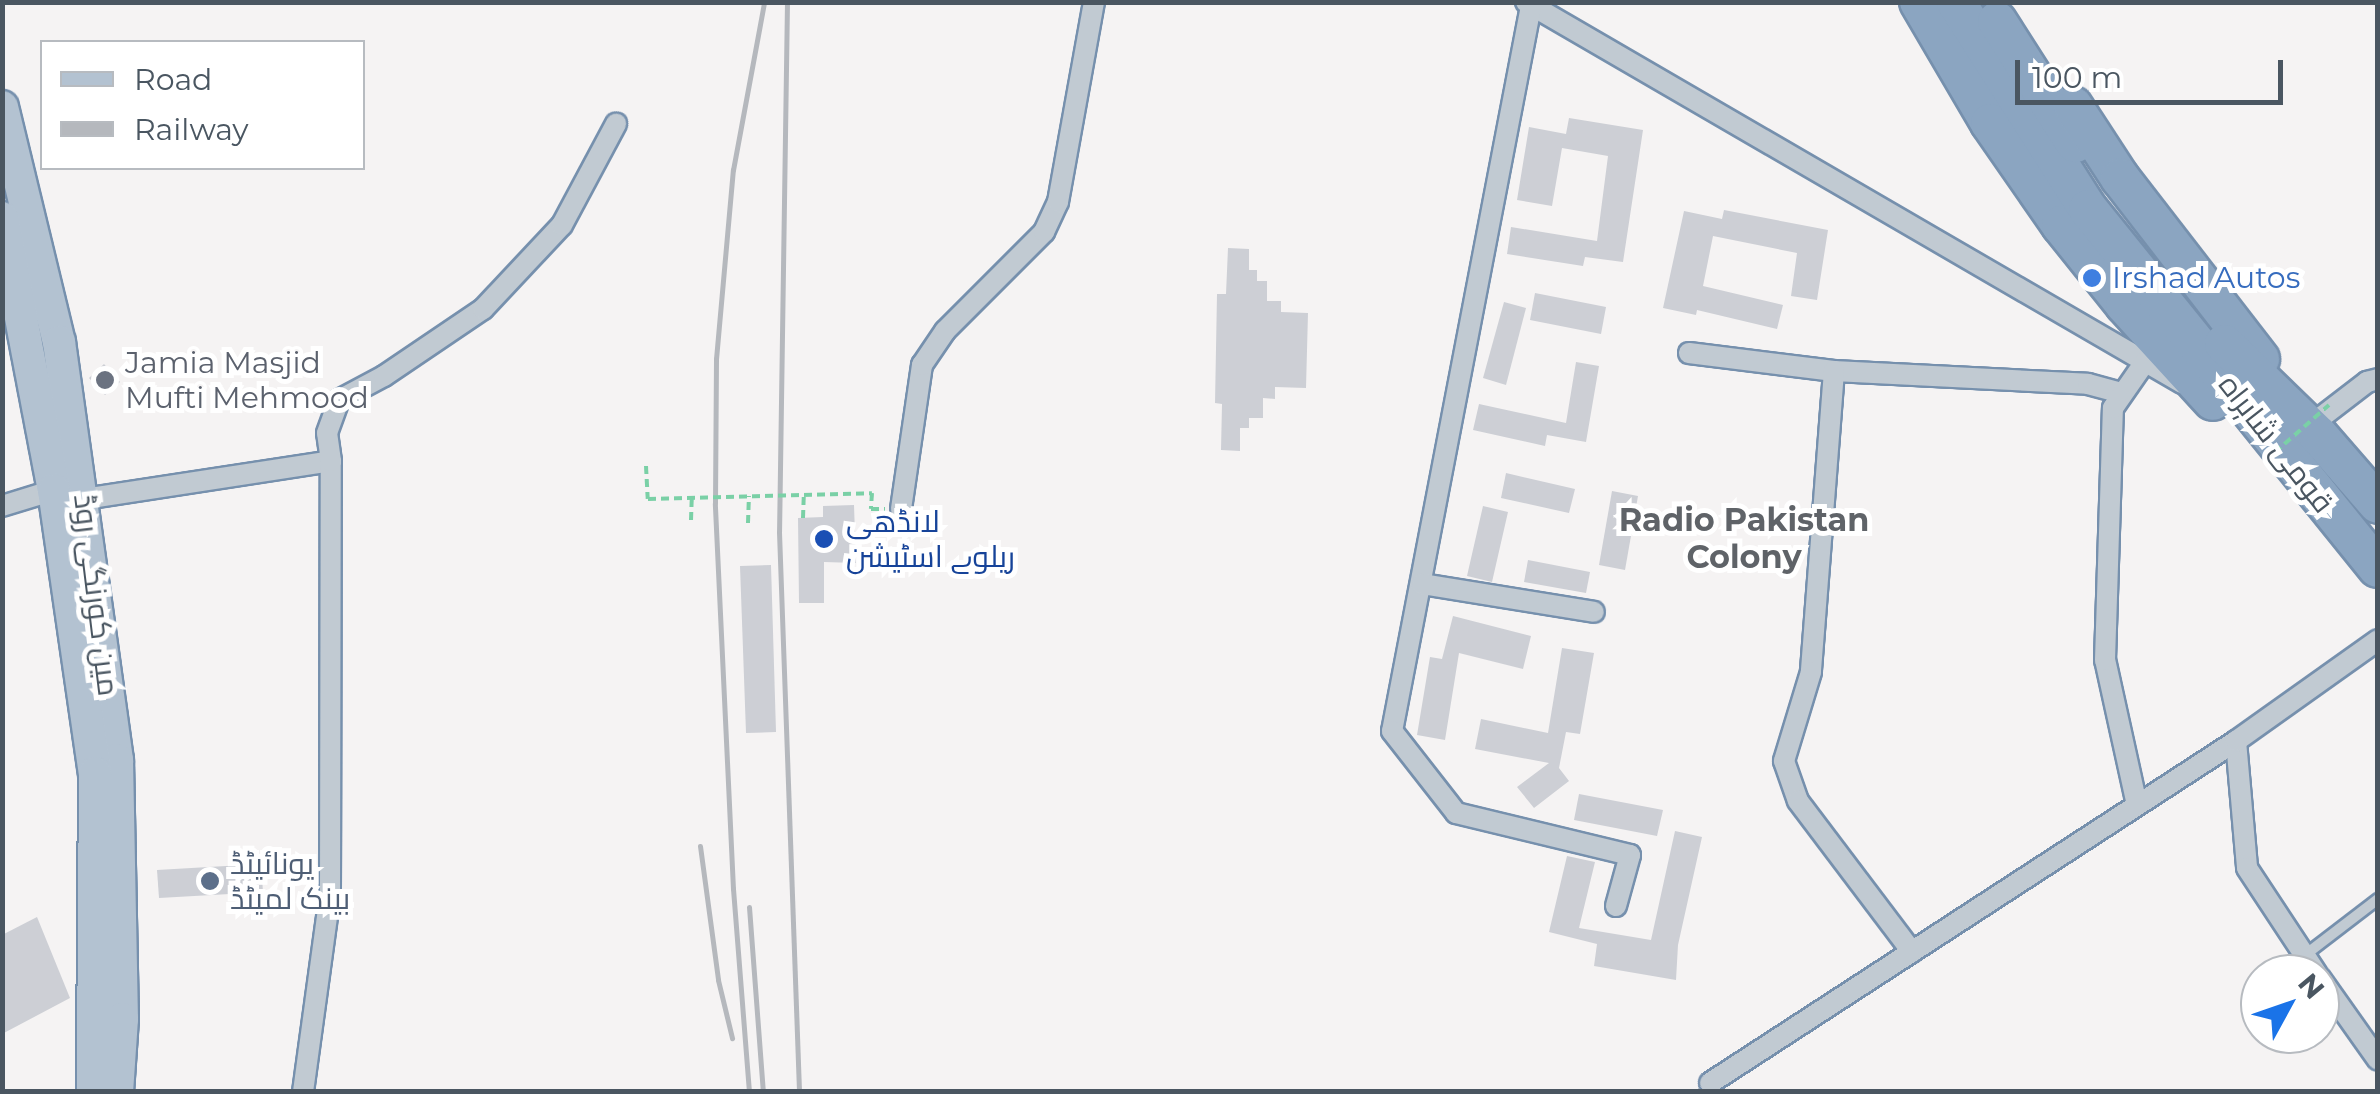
<!DOCTYPE html>
<meta charset="utf-8">
<style>
body{margin:0}
#map{position:relative;width:2380px;height:1094px;overflow:hidden;background:#f5f3f3;font-family:Montserrat,Cairo,sans-serif}
div>[style]{position:absolute}
.building>*{inset:0;background:#cdcfd5}
.path>*{height:4px;margin-top:-2px;transform-origin:0;background:repeating-linear-gradient(90deg,#7ad0a6 0 8px,transparent 0 13px)}
.roads{filter:drop-shadow(2px 0 #7690ad) drop-shadow(-2px 0 #7690ad) drop-shadow(0 2px #7690ad) drop-shadow(0 -2px #7690ad)}
.lane>*{height:10px;margin:-5px;padding:0 5px;transform-origin:5px;border-radius:5px;background:#c1cad2}
.street>*{height:20px;margin:-10px;padding:0 10px;transform-origin:10px;border-radius:10px;background:#c1cad2}
.primary>*{height:32px;margin:-16px;padding:0 16px;transform-origin:16px;border-radius:16px;background:#b3c2d1}
.highway>*{height:38px;margin:-19px;padding:0 19px;transform-origin:19px;border-radius:19px;background:#8ba5c1}
.rail>*{height:5px;margin:-2.5px;padding:0 2.5px;transform-origin:2.5px;border-radius:2.5px;background:#b5b8bd}
.path-bridge>*{height:4px;margin-top:-2px;transform-origin:0;background:repeating-linear-gradient(90deg,#7ad0a6 0 8px,transparent 0 13px)}
.dots>*{width:28px;height:28px;translate:-50% -50%;box-sizing:border-box;border:5px solid #fff;border-radius:50%}
span{translate:-50% -50%;white-space:nowrap;text-align:center;line-height:1.15;-webkit-text-stroke:10px #fff;paint-order:stroke}
.shop-label{font-size:30px;color:#366cbe}
.left{translate:0 -50%;text-align:left}
.worship-label{font-size:30px;color:#5b616d}
.street-label{font-size:30px;color:#4a5661}
.transit-label{font-size:30px;color:#164399}
.service-label{font-size:30px;color:#4e5e75}
.neighbourhood-label{font-size:32px;color:#5f6368;font-weight:700}
.frame{position:absolute;inset:0;border:5px solid #4a5661;pointer-events:none}
.legend{position:absolute;left:40px;top:40px;width:325px;height:130px;box-sizing:border-box;background:#fff;border:2px solid #b7bbc0;margin:0;padding:12px 18px;list-style:none;font-size:30px;color:#4a5661}
.legend li{display:flex;align-items:center;gap:20px;height:50px}
.legend b{width:50px;border:2px solid #b7bbc0}
.north{position:absolute;left:2240px;top:954px;width:100px;height:100px;box-sizing:border-box;background:#fff;border:2px solid #b7bbc0;border-radius:50%;rotate:50deg;font-size:28px;font-weight:700;line-height:40px;text-align:center;color:#4a5661}
.north::after{content:'';display:block;margin:auto;width:35px;height:45px;background:#1a73e8;clip-path:polygon(50% 0,100% 100%,50% 72%,0 100%)}
.scale{position:absolute;left:2015px;top:60px;width:268px;height:45px;box-sizing:border-box;border:5px solid #4a5661;border-top:0;padding-left:12px;font-size:30px;line-height:35px;white-space:nowrap;color:#4a5661;-webkit-text-stroke:8px #fff;paint-order:stroke}
</style>
<div id="map">
<div class="building">
<div style="clip-path:polygon(1569px 118px,1643px 130px,1623px 262px,1585px 257px,1583px 266px,1507px 254px,1511px 227px,1597px 241px,1608px 156px,1562px 148px,1552px 206px,1517px 200px,1529px 127px,1566px 134px)"></div>
<div style="clip-path:polygon(1724px 210px,1828px 230px,1817px 300px,1791px 296px,1797px 253px,1713px 236px,1703px 286px,1783px 305px,1777px 329px,1697px 310px,1696px 315px,1663px 308px,1684px 211px,1722px 219px)"></div>
<div style="clip-path:polygon(1228px 248px,1249px 249px,1249px 270px,1257px 270px,1257px 281px,1267px 281px,1267px 301px,1281px 301px,1281px 312px,1308px 313px,1306px 388px,1275px 387px,1275px 399px,1263px 398px,1263px 418px,1249px 418px,1249px 428px,1240px 428px,1240px 451px,1221px 450px,1222px 404px,1215px 403px,1217px 294px,1226px 294px)"></div>
<div style="clip-path:polygon(1535px 293px,1606px 307px,1601px 334px,1530px 320px)"></div>
<div style="clip-path:polygon(1504px 302px,1526px 308px,1506px 385px,1483px 378px)"></div>
<div style="clip-path:polygon(1576px 362px,1599px 366px,1586px 442px,1547px 435px,1545px 446px,1473px 430px,1479px 404px,1566px 423px)"></div>
<div style="clip-path:polygon(104px 364px,120px 382px,105px 395px,89px 378px)"></div>
<div style="clip-path:polygon(1506px 473px,1575px 489px,1569px 513px,1501px 498px)"></div>
<div style="clip-path:polygon(1612px 491px,1638px 496px,1625px 570px,1599px 565px)"></div>
<div style="clip-path:polygon(854px 505px,856px 563px,824px 562px,824px 603px,799px 603px,798px 518px,823px 517px,823px 506px)"></div>
<div style="clip-path:polygon(1483px 506px,1508px 512px,1492px 582px,1467px 576px)"></div>
<div style="clip-path:polygon(1528px 560px,1590px 572px,1586px 593px,1524px 582px)"></div>
<div style="clip-path:polygon(771px 565px,776px 732px,746px 733px,740px 566px)"></div>
<div style="clip-path:polygon(1453px 616px,1531px 636px,1523px 669px,1459px 653px,1445px 740px,1417px 735px,1430px 657px,1442px 659px)"></div>
<div style="clip-path:polygon(1562px 648px,1594px 653px,1580px 734px,1566px 732px,1559px 768px,1569px 781px,1534px 808px,1517px 787px,1549px 763px,1475px 749px,1481px 719px,1548px 733px)"></div>
<div style="clip-path:polygon(1579px 794px,1663px 810px,1657px 836px,1574px 820px)"></div>
<div style="clip-path:polygon(1675px 831px,1702px 837px,1678px 945px,1676px 980px,1594px 966px,1597px 944px,1549px 932px,1567px 856px,1595px 862px,1579px 928px,1651px 940px)"></div>
<div style="clip-path:polygon(261px 864px,263px 892px,159px 898px,157px 870px)"></div>
<div style="clip-path:polygon(37px 917px,70px 998px,2px 1034px,2px 935px)"></div>
</div>
<div class="path">
<div style="left:646px;top:466px;width:33px;rotate:87deg"></div>
<div style="left:872px;top:493px;width:16px;rotate:94deg"></div>
<div style="left:871px;top:509px;width:14px"></div>
<div style="left:803px;top:518px;width:24px;rotate:-88deg"></div>
<div style="left:691px;top:520px;width:23px;rotate:-88deg"></div>
<div style="left:748px;top:523px;width:27px;rotate:-88deg"></div>
</div>
<div class="roads">
<div class="lane">
<div style="left:2305px;top:955px;width:92px;rotate:-37.5deg"></div>
</div>
<div class="street">
<div style="left:1526px;top:2px;width:759px;rotate:30.15deg"></div>
<div style="left:1531px;top:6px;width:738px;rotate:100.85deg"></div>
<div style="left:1392px;top:731px;width:104px;rotate:52deg"></div>
<div style="left:1456px;top:813px;width:179px;rotate:13.6deg"></div>
<div style="left:1630px;top:855px;width:53px;rotate:105.4deg"></div>
<div style="left:1689px;top:353px;width:146px;rotate:7.1deg"></div>
<div style="left:1834px;top:371px;width:254px;rotate:2.9deg"></div>
<div style="left:2088px;top:384px;width:35px;rotate:15deg"></div>
<div style="left:1834px;top:371px;width:302px;rotate:94.4deg"></div>
<div style="left:1811px;top:672px;width:93px;rotate:106.9deg"></div>
<div style="left:1784px;top:761px;width:42px;rotate:70.7deg"></div>
<div style="left:1798px;top:801px;width:189px;rotate:52.9deg"></div>
<div style="left:2311px;top:425px;width:71px;rotate:-37.5deg"></div>
<div style="left:2367px;top:382px;width:11px;rotate:-15deg"></div>
<div style="left:84px;top:499px;width:250px;rotate:-8.7deg"></div>
<div style="left:2px;top:506px;width:54px;rotate:-17.1deg"></div>
<div style="left:901px;top:509px;width:146px;rotate:-81.7deg"></div>
<div style="left:922px;top:365px;width:41px;rotate:-55.9deg"></div>
<div style="left:945px;top:331px;width:140px;rotate:-45deg"></div>
<div style="left:1044px;top:232px;width:33px;rotate:-65deg"></div>
<div style="left:1058px;top:202px;width:203px;rotate:-79.8deg"></div>
<div style="left:1422px;top:584px;width:174px;rotate:9.2deg"></div>
<div style="left:2236px;top:741px;width:127px;rotate:85deg"></div>
<div style="left:2247px;top:868px;width:127px;rotate:56.6deg"></div>
<div style="left:2137px;top:805px;width:148px;rotate:-102.4deg"></div>
<div style="left:2105px;top:660px;width:252px;rotate:-88.2deg"></div>
<div style="left:2113px;top:408px;width:56px;rotate:-55.2deg"></div>
<div style="left:2320px;top:978px;width:100px;rotate:54.7deg"></div>
<div style="left:1710px;top:1083px;width:627px;rotate:-33.03deg"></div>
<div style="left:2236px;top:741px;width:174px;rotate:-35.4deg"></div>
<div style="left:303px;top:1092px;width:199px;rotate:-82.2deg"></div>
<div style="left:330px;top:895px;width:434px;rotate:-89.9deg"></div>
<div style="left:331px;top:461px;width:28px;rotate:-98deg"></div>
<div style="left:327px;top:433px;width:35px;rotate:-70deg"></div>
<div style="left:339px;top:400px;width:51px;rotate:-28.1deg"></div>
<div style="left:384px;top:376px;width:120px;rotate:-34.1deg"></div>
<div style="left:483px;top:309px;width:115px;rotate:-46.8deg"></div>
<div style="left:562px;top:225px;width:115px;rotate:-61.9deg"></div>
</div>
<div class="primary">
<div style="left:2px;top:107px;width:242px;rotate:76.4deg"></div>
<div style="left:59px;top:342px;width:422px;rotate:82.1deg"></div>
<div style="left:117px;top:760px;width:259px;rotate:88.9deg"></div>
<div style="left:122px;top:1019px;width:73px;rotate:93.9deg"></div>
<div style="left:2px;top:218px;width:277px;rotate:79.2deg"></div>
<div style="left:54px;top:490px;width:286px;rotate:81.8deg"></div>
<div style="left:95px;top:773px;width:319px;rotate:90.4deg"></div>
</div>
<div class="highway">
<div style="left:1919px;top:2px;width:140px;rotate:59.6deg"></div>
<div style="left:1990px;top:123px;width:124px;rotate:55.2deg"></div>
<div style="left:2061px;top:225px;width:102px;rotate:51.3deg"></div>
<div style="left:2125px;top:305px;width:130px;rotate:47.5deg"></div>
<div style="left:1956px;top:2px;width:246px;rotate:57.5deg"></div>
<div style="left:2088px;top:209px;width:461px;rotate:51.1deg"></div>
<div style="left:1997px;top:21px;width:145px;rotate:57.4deg"></div>
<div style="left:2073px;top:106px;width:86px;rotate:56.9deg"></div>
<div style="left:2120px;top:178px;width:229px;rotate:52.3deg"></div>
<div style="left:2224px;top:344px;width:131px;rotate:44.1deg"></div>
<div style="left:2318px;top:435px;width:91px;rotate:49deg"></div>
</div>
</div>
<div class="rail">
<div style="left:787px;top:2px;width:530px;rotate:90.86deg"></div>
<div style="left:779px;top:532px;width:560px;rotate:87.95deg"></div>
<div style="left:700px;top:846px;width:135px;rotate:82.3deg"></div>
<div style="left:718px;top:980px;width:60px;rotate:76.4deg"></div>
<div style="left:749px;top:907px;width:186px;rotate:85.7deg"></div>
<div style="left:749px;top:1092px;width:204px;rotate:-94.5deg"></div>
<div style="left:733px;top:889px;width:386px;rotate:-92.7deg"></div>
<div style="left:715px;top:503px;width:144px;rotate:-89.6deg"></div>
<div style="left:716px;top:359px;width:190px;rotate:-84.9deg"></div>
<div style="left:733px;top:170px;width:171px;rotate:-79.5deg"></div>
</div>
<div class="path-bridge">
<div style="left:2265px;top:461px;width:85px;rotate:-41.2deg"></div>
<div style="left:648px;top:499px;width:224px;rotate:-1.5deg"></div>
</div>
<div class="dots">
<div style="left:2092px;top:278px;background:#3f7fe0"></div>
<div style="left:105px;top:380px;background:#6b7280"></div>
<div style="left:824px;top:539px;background:#1a4fb4"></div>
<div style="left:210px;top:881px;background:#5c6f8a"></div>
</div>
<div class="shop-label">
<span class="left" style="left:2112px;top:278px">Irshad Autos</span>
</div>
<div class="worship-label">
<span class="left" style="left:125px;top:380px">Jamia Masjid<br>Mufti Mehmood</span>
</div>
<div class="street-label">
<span style="left:2276px;top:444px;rotate:52deg">قومی شاہراہ</span>
<span style="left:96px;top:595px;rotate:83deg">مین کورنگی روڈ</span>
</div>
<div class="transit-label">
<span class="left" style="left:846px;top:539px">لانڈھی<br>ریلوے اسٹیشن</span>
</div>
<div class="service-label">
<span class="left" style="left:230px;top:881px">یونائیٹڈ<br>بینک لمیٹڈ</span>
</div>
<div class="neighbourhood-label">
<span style="left:1744px;top:539px">Radio Pakistan<br>Colony</span>
</div>
<div class="frame"></div>
<ul class="legend">
<li><b style="height:12px;background:#b3c2d1"></b>Road</li>
<li><b style="height:12px;background:#b5b8bd"></b>Railway</li>
</ul>
<div class="north">N</div>
<div class="scale">100 m</div>
</div>
